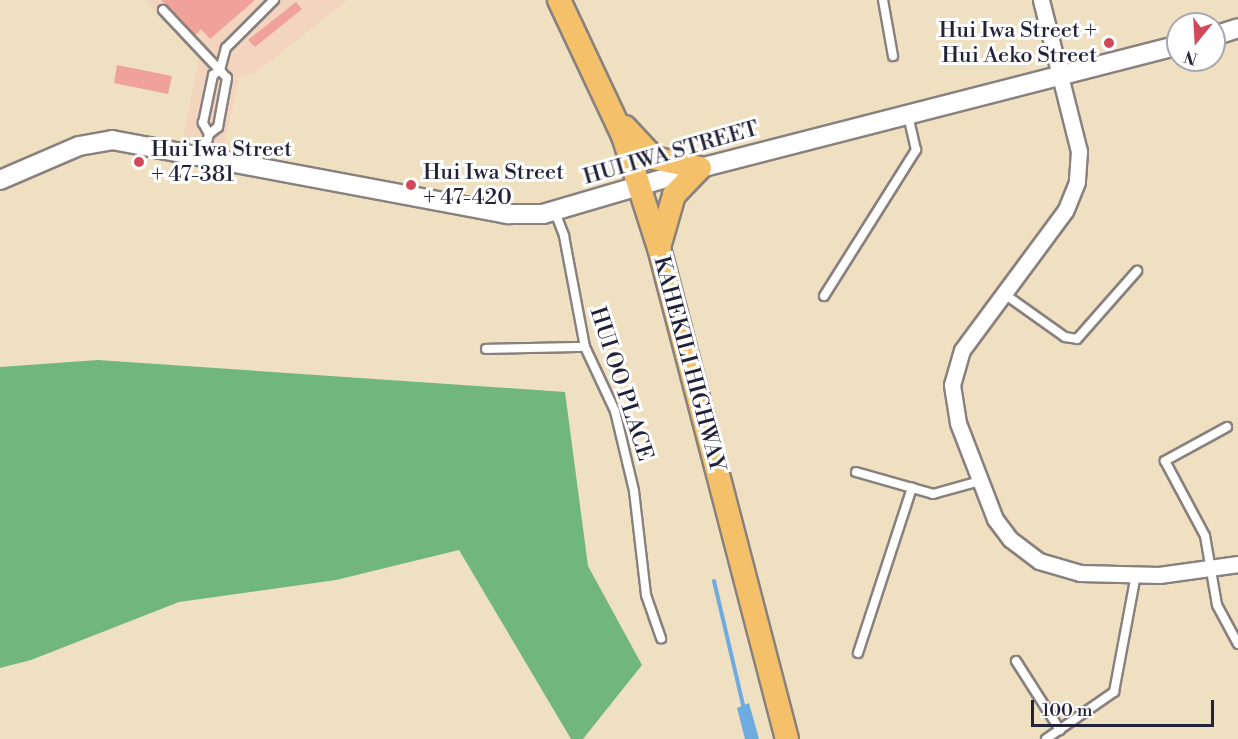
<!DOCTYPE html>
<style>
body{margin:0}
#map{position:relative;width:1238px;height:739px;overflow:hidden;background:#f0e0c2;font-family:"Libre Bodoni",serif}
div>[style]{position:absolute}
.built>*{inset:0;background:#f3d4bf}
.forest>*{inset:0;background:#71b77b}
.water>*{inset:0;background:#6eace0}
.stream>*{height:4px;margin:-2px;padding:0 2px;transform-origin:2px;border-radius:2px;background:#6eace0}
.building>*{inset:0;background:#f0a199}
.roads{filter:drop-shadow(2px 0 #89817e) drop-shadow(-2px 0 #89817e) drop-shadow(0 2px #89817e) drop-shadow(0 -2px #89817e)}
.service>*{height:8px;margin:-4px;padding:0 4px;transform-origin:4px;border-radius:4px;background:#fff}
.minor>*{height:15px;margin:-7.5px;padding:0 7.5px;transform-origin:7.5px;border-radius:7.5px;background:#fff}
.tertiary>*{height:18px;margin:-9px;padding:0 9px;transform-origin:9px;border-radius:9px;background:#fff}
.primary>*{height:22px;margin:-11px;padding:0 11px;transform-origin:11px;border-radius:11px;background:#f4c16a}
.dots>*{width:16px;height:16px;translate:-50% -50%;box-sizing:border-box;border:3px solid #fff;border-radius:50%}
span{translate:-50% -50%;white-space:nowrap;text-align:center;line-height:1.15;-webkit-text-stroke:6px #fff;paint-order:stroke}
.poi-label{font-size:22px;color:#22223b}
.right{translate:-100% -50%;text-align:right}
.left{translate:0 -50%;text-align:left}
.street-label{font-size:22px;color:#22223b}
.north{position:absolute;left:1166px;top:12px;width:60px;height:60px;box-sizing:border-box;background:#fff;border:2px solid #a7a7b1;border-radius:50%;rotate:198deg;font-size:16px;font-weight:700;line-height:24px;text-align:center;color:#22223b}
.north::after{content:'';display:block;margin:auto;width:21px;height:27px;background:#d1495b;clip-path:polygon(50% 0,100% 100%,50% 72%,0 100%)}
.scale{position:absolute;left:1031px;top:700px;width:183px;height:27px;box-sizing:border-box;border:3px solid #22223b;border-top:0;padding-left:8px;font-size:18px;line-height:21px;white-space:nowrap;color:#22223b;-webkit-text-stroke:4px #fff;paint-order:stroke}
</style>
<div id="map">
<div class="built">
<div style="clip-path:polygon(145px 0,348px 0,256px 72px,239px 78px,224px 149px,183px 140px,199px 59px)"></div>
</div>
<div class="forest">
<div style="clip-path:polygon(98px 360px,565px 392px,588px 566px,642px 665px,583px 739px,571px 739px,459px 550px,336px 580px,179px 602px,31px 660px,0 668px,0 367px)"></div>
</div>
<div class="water">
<div style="clip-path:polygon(749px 703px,759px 739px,745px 739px,737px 708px)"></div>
</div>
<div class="stream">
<div style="left:714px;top:581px;width:131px;rotate:76.8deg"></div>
</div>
<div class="building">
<div style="clip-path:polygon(161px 0,255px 0,210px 39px,201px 29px,195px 35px)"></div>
<div style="clip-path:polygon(296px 2px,302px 9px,255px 47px,248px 40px)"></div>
<div style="clip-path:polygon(117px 65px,172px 76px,168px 94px,114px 83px)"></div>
</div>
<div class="roads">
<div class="service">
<div style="left:883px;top:0;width:57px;rotate:79.9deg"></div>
<div style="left:163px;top:10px;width:93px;rotate:46.7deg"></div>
<div style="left:227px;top:78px;width:50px;rotate:100.4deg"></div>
<div style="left:218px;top:127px;width:11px;rotate:142deg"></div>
<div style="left:209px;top:134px;width:23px;rotate:103deg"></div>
<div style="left:209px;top:134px;width:13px;rotate:-119deg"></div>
<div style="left:203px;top:123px;width:49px;rotate:-78.2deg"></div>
<div style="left:213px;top:75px;width:9px;rotate:-36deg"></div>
<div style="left:220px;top:70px;width:23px;rotate:-75deg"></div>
<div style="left:226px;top:48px;width:68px;rotate:-45deg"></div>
<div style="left:555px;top:212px;width:26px;rotate:69deg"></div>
<div style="left:564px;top:236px;width:113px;rotate:79.3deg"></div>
<div style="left:585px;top:347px;width:71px;rotate:64.9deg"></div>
<div style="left:615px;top:411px;width:82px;rotate:76.6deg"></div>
<div style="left:634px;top:491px;width:105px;rotate:83.4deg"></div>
<div style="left:646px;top:595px;width:46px;rotate:70.8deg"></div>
<div style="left:1003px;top:293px;width:76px;rotate:35.4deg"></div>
<div style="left:1065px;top:337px;width:12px;rotate:9deg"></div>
<div style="left:1077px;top:339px;width:91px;rotate:-48.6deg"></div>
<div style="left:824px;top:296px;width:173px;rotate:-57.8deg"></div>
<div style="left:916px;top:150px;width:37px;rotate:-103deg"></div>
<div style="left:486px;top:349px;width:99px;rotate:-1.2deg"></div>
<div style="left:1227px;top:427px;width:71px;rotate:151.3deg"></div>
<div style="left:1165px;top:461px;width:85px;rotate:61.9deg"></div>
<div style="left:1205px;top:536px;width:70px;rotate:80.1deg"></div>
<div style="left:1217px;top:605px;width:44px;rotate:61.7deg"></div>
<div style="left:856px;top:472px;width:80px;rotate:15.9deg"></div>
<div style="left:933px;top:494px;width:49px;rotate:-15.5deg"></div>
<div style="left:858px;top:653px;width:174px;rotate:-71.9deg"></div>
<div style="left:1016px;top:661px;width:82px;rotate:57.5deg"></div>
<div style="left:1046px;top:739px;width:83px;rotate:-34.7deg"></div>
<div style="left:1114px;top:692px;width:120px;rotate:-79.4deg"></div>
</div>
<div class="minor">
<div style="left:1041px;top:0;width:156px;rotate:75.9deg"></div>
<div style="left:1079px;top:151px;width:31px;rotate:94deg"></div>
<div style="left:1077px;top:182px;width:31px;rotate:112deg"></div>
<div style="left:1065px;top:211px;width:173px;rotate:126.5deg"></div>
<div style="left:962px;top:350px;width:36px;rotate:106deg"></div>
<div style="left:952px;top:385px;width:38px;rotate:81deg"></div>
<div style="left:958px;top:423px;width:103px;rotate:68.9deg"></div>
<div style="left:995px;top:519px;width:25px;rotate:53deg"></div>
<div style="left:1010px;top:539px;width:36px;rotate:37deg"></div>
<div style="left:1039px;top:561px;width:43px;rotate:16.3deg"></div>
<div style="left:1080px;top:573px;width:79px;rotate:1.5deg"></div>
<div style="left:1159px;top:575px;width:80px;rotate:-7.9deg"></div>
</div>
<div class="tertiary">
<div style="left:1214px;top:36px;width:25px;rotate:-18deg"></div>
<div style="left:0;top:180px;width:86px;rotate:-23.3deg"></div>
<div style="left:79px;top:146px;width:34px;rotate:-10deg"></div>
<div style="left:112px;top:140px;width:404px;rotate:10.6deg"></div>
<div style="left:509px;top:214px;width:34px"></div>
<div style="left:543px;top:214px;width:164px;rotate:-16.3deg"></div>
<div style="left:700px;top:168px;width:494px;rotate:-14.4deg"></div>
</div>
<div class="primary">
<div style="left:559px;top:0;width:150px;rotate:64.8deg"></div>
<div style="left:623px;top:136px;width:118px;rotate:72.2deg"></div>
<div style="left:659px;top:248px;width:507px;rotate:75.39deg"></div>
<div style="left:625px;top:127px;width:42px;rotate:46.9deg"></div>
<div style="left:654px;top:158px;width:47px;rotate:12.3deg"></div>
<div style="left:660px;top:244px;width:51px;rotate:-74.1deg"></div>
<div style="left:674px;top:195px;width:37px;rotate:-46deg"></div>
</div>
</div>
<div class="dots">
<div style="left:1109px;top:43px;background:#d1495b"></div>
<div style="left:139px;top:162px;background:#d1495b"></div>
<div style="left:411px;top:185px;background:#d1495b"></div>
</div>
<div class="poi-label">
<span class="right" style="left:1097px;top:43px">Hui Iwa Street +<br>Hui Aeko Street</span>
<span class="left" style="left:151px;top:162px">Hui Iwa Street<br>+ 47-381</span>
<span class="left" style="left:423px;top:185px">Hui Iwa Street<br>+ 47-420</span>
</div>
<div class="street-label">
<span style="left:671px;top:153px;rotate:-16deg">HUI IWA STREET</span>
<span style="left:689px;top:364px;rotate:75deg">KAHEKILI HIGHWAY</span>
<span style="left:621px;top:384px;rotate:72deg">HUI OO PLACE</span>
</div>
<div class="north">N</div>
<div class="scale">100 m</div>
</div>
